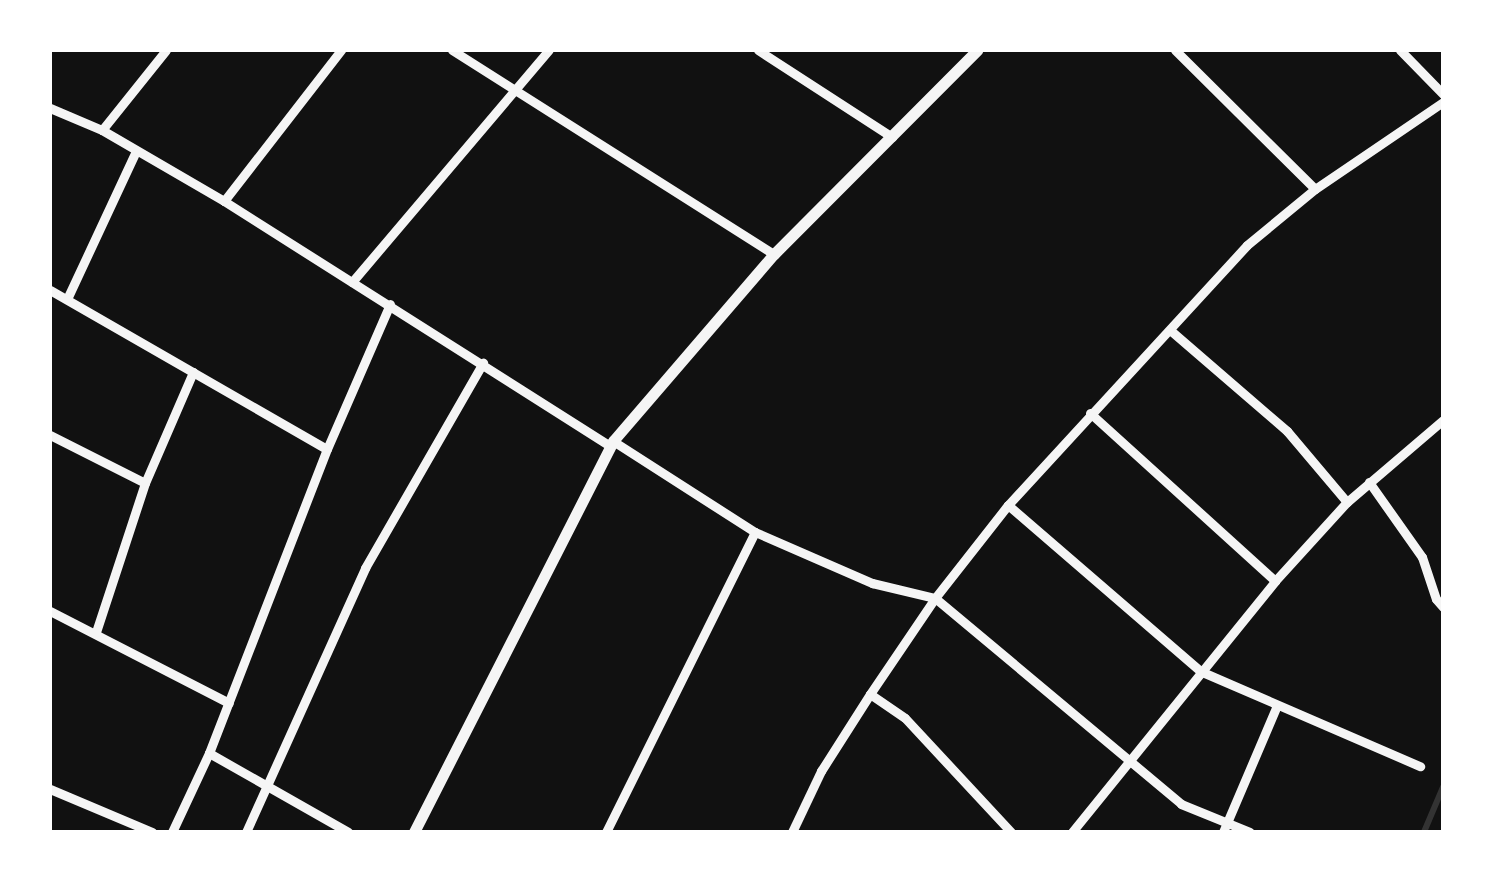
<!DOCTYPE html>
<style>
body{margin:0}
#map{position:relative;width:1493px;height:882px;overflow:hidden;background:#111;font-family:"Nunito Sans",sans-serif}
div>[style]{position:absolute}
.stream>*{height:6px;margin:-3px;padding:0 3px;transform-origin:3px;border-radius:3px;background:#333}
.minor>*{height:9px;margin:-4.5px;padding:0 4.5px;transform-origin:4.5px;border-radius:4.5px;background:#f5f5f5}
.tertiary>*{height:11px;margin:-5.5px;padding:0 5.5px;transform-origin:5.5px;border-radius:5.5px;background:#f5f5f5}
span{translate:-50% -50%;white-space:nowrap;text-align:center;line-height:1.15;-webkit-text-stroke:8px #fff;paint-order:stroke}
.frame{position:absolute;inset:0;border:52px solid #fff;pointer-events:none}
</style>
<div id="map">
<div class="stream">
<div style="left:1424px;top:832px;width:49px;rotate:-67.1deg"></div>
</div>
<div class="minor">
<div style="left:452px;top:50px;width:381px;rotate:32.4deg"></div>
<div style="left:758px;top:50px;width:160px;rotate:33deg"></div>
<div style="left:1175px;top:50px;width:197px;rotate:44.8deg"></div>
<div style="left:1400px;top:50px;width:62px;rotate:45.7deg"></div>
<div style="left:50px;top:108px;width:56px;rotate:22.9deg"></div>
<div style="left:102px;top:130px;width:141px;rotate:30.2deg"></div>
<div style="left:224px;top:201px;width:457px;rotate:32.4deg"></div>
<div style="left:102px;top:130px;width:102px;rotate:-51.3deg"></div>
<div style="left:224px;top:201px;width:191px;rotate:-52.2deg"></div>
<div style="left:352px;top:282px;width:304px;rotate:-49.7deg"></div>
<div style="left:50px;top:290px;width:319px;rotate:29.9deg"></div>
<div style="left:67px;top:299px;width:163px;rotate:-65deg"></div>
<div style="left:1170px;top:330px;width:155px;rotate:40.8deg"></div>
<div style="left:1287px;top:431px;width:93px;rotate:49.8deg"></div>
<div style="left:1090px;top:413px;width:250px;rotate:42.2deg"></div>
<div style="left:50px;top:435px;width:106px;rotate:26.8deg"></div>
<div style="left:613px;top:441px;width:169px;rotate:32.7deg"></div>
<div style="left:755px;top:532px;width:128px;rotate:23.6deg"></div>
<div style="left:872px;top:583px;width:65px;rotate:13.4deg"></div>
<div style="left:935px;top:598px;width:321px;rotate:39.9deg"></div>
<div style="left:1181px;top:804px;width:74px;rotate:22.1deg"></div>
<div style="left:1369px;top:482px;width:92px;rotate:54.8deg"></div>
<div style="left:1422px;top:557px;width:44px;rotate:71.6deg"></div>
<div style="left:1436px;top:599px;width:11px;rotate:49deg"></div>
<div style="left:1008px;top:505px;width:254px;rotate:40.8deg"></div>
<div style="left:1200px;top:671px;width:240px;rotate:23.4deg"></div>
<div style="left:50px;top:611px;width:201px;rotate:27.2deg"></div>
<div style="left:96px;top:632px;width:157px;rotate:-71.8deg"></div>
<div style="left:145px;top:483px;width:121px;rotate:-66.6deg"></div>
<div style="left:870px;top:694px;width:42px;rotate:34.4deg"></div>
<div style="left:905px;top:718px;width:156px;rotate:47.1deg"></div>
<div style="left:209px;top:753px;width:160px;rotate:29.6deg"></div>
<div style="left:50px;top:789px;width:111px;rotate:22.9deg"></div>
<div style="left:172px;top:832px;width:87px;rotate:-64.9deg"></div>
<div style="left:209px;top:753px;width:326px;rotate:-68.8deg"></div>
<div style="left:327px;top:449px;width:158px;rotate:-66.5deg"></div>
<div style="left:246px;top:832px;width:290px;rotate:-65.7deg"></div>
<div style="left:365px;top:568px;width:237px;rotate:-60.1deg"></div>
<div style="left:606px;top:832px;width:335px;rotate:-63.6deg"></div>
<div style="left:792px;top:832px;width:68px;rotate:-64.6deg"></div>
<div style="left:821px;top:771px;width:91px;rotate:-57.5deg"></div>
<div style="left:870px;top:694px;width:116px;rotate:-55.9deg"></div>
<div style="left:935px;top:598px;width:118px;rotate:-51.9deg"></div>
<div style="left:1008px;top:505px;width:353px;rotate:-47.4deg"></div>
<div style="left:1247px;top:245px;width:88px;rotate:-39.5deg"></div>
<div style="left:1315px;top:189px;width:155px;rotate:-34.2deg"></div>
<div style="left:1072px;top:832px;width:323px;rotate:-51deg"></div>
<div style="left:1275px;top:581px;width:107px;rotate:-47.7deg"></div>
<div style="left:1347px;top:502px;width:126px;rotate:-40.5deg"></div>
<div style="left:1223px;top:832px;width:135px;rotate:-66.9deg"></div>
</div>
<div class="tertiary">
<div style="left:414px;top:832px;width:439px;rotate:-63deg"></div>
<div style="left:613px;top:441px;width:247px;rotate:-49.3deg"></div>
<div style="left:774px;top:254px;width:288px;rotate:-45.1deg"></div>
</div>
<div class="frame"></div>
</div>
